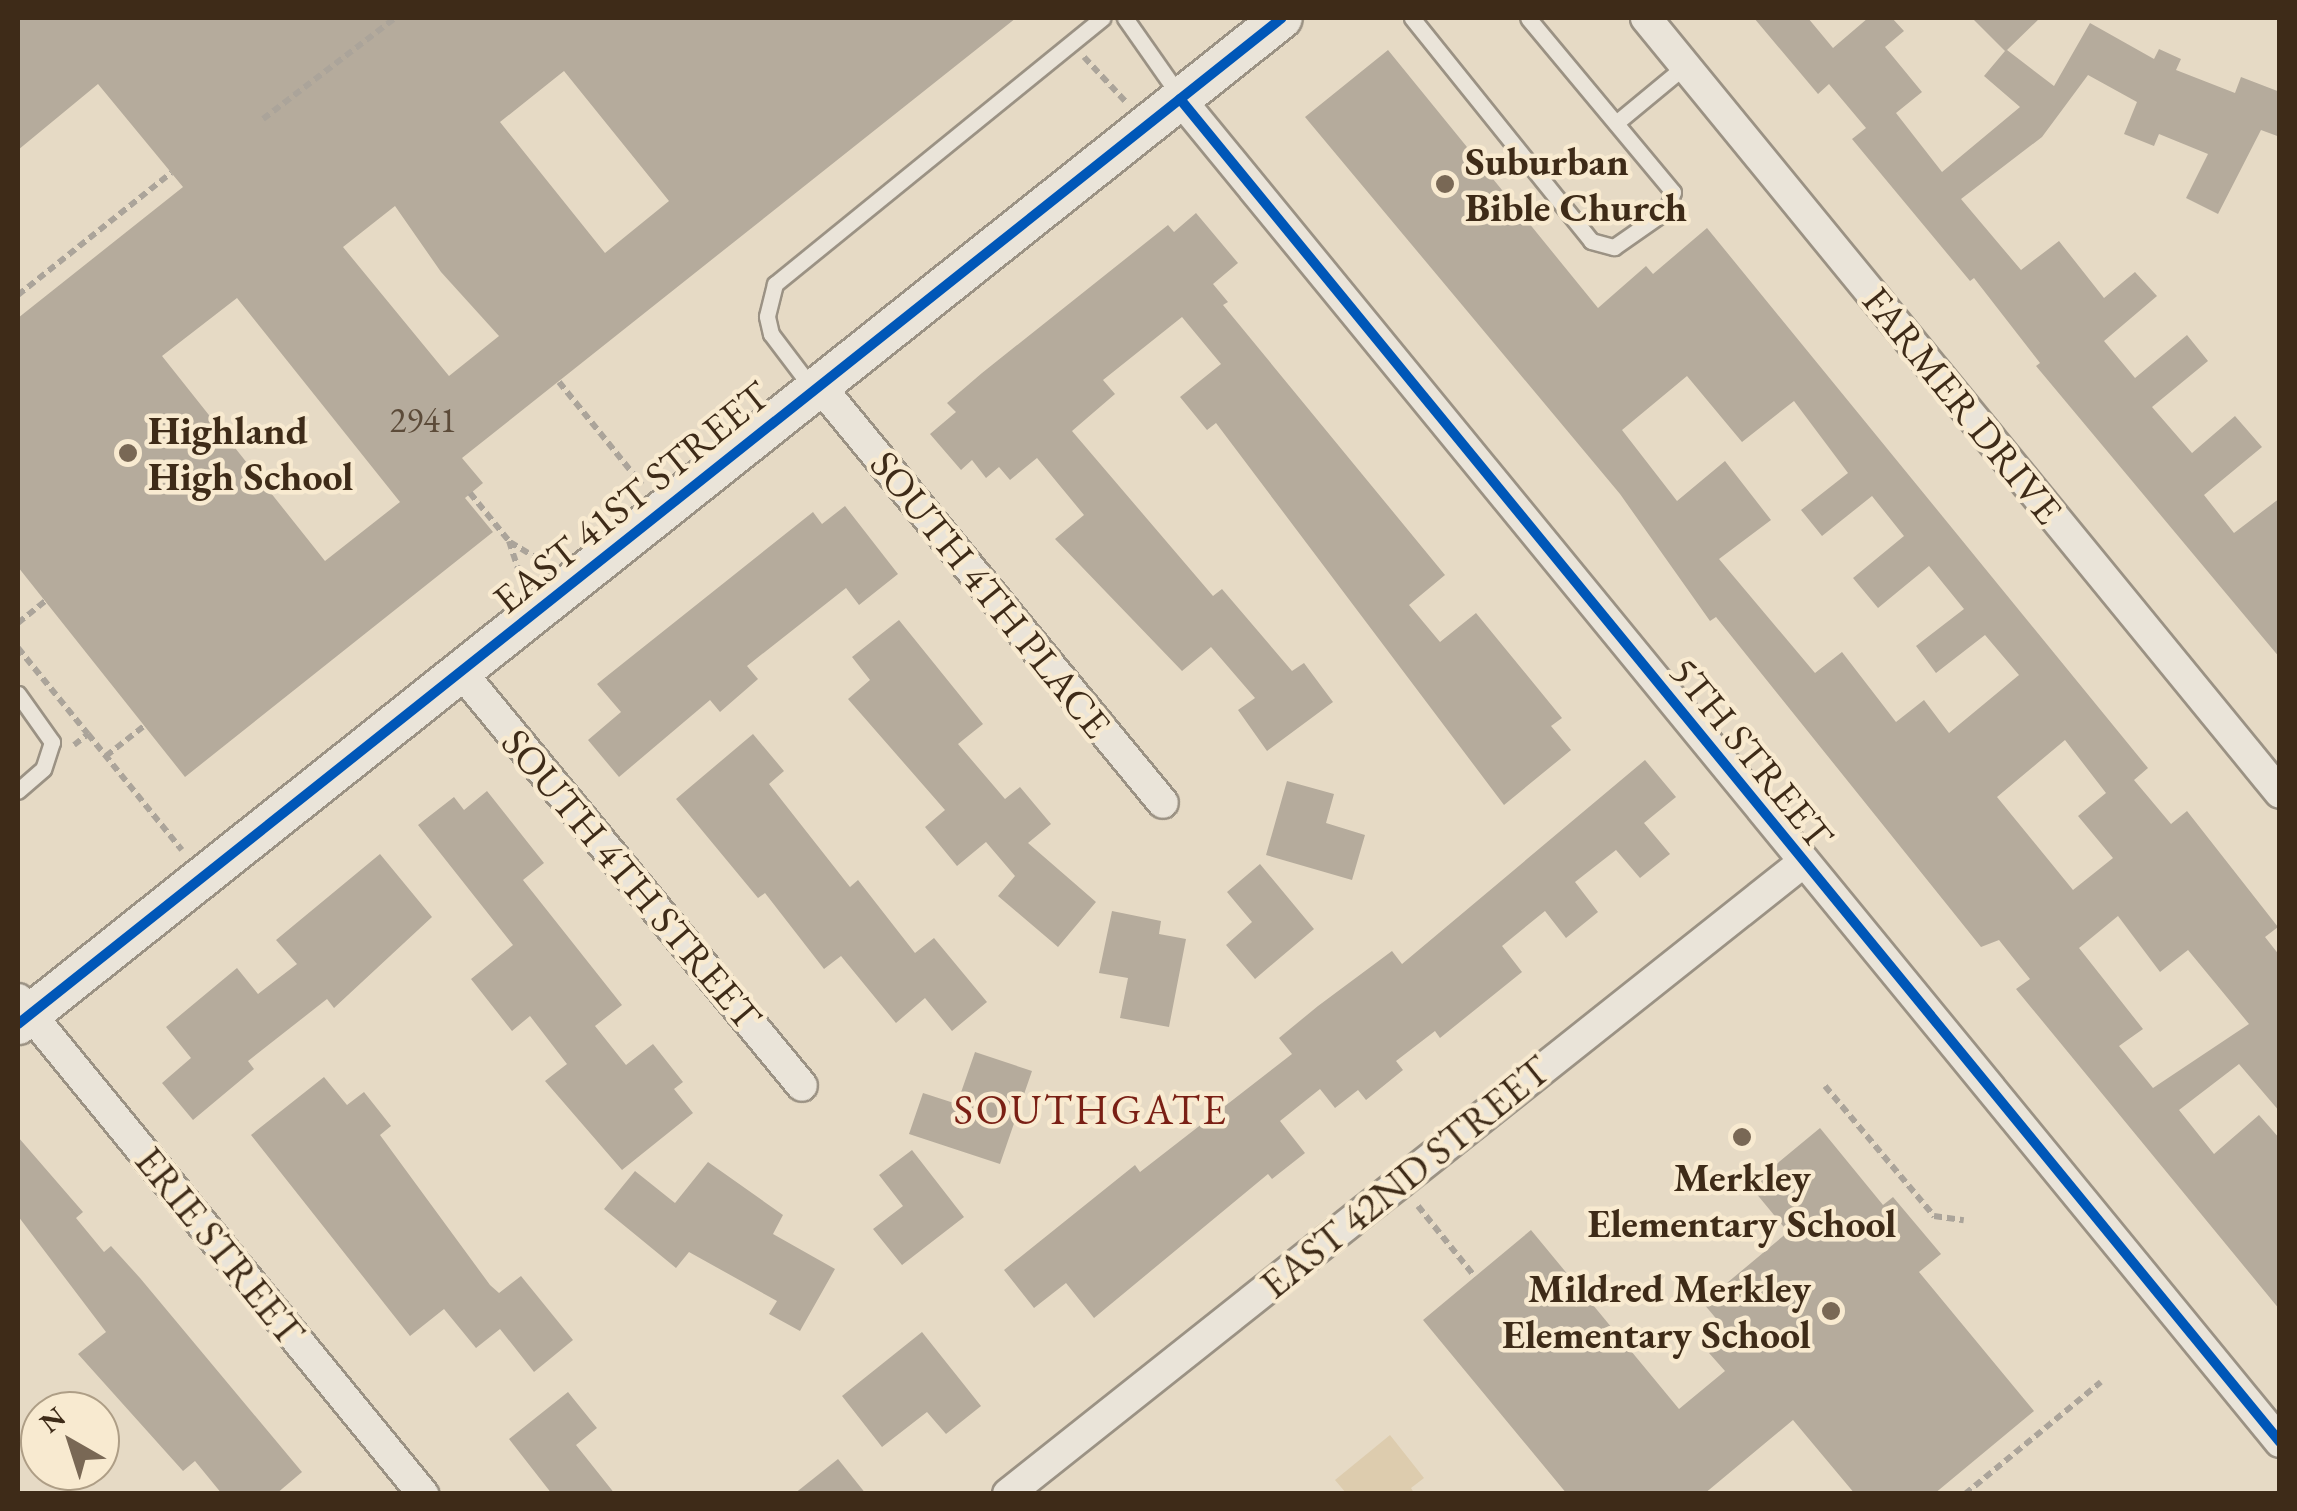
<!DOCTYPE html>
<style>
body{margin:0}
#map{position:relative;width:2297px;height:1511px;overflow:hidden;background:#e6dac5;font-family:"EB Garamond",serif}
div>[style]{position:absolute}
.green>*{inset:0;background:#ddccae}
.building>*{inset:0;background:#b5ab9c}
.path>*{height:6px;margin-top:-3px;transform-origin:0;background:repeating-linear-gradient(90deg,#aba49a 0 8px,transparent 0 13px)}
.roads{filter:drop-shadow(2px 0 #9b9284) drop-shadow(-2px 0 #9b9284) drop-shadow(0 2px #9b9284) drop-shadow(0 -2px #9b9284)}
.lane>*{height:15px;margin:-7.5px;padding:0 7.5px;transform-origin:7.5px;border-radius:7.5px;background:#eae4d9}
.street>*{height:30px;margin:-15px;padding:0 15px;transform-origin:15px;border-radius:15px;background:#eae4d9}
.secondary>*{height:40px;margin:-20px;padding:0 20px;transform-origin:20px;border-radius:20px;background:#eae4d9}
.cycleway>*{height:10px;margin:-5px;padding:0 5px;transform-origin:5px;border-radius:5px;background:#0057b8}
.dots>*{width:28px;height:28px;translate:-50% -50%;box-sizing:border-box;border:5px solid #f8ead0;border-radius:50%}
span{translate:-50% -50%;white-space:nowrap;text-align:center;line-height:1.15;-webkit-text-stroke:9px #f8ead0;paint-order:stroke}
.number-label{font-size:35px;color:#5c4b39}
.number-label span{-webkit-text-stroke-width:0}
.poi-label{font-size:40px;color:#3e2b18;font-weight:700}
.left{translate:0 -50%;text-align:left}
.right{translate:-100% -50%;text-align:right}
.street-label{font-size:40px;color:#3e2b18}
.neighbourhood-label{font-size:42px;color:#7a1f14;letter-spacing:2.5px}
.frame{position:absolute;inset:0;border:20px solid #3e2b18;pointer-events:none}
.north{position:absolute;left:20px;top:1391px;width:100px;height:100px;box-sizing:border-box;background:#f8ead0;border:2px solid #ae9e86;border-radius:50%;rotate:321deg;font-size:28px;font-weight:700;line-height:40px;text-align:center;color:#3e2b18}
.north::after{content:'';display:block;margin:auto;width:35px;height:45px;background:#796855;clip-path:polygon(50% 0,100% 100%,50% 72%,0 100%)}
</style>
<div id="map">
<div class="green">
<div style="clip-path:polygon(1390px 1435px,1424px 1478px,1411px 1488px,1414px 1493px,1346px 1493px,1335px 1480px)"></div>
</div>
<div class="building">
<div style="clip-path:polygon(evenodd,18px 18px,1016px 18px,462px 458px,483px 483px,465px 498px,493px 532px,185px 777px,18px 567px,18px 318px,183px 187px,98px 84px,18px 150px,18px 18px,564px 71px,669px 201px,605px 253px,500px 122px,564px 71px,18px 18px,395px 206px,441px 272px,499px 336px,449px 376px,343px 247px,395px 206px,18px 18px,237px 298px,400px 502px,325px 561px,162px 356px,237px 298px)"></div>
<div style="clip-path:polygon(1754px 18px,1808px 18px,1833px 48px,1868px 18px,1892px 18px,1904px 31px,1885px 47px,1922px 92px,1896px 113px,1942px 172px,2020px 107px,1984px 76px,2005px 51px,1972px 18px,2040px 18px,2007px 50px,2054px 86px,2090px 23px,2154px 59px,2159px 49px,2181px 59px,2176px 70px,2235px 93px,2241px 77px,2280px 92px,2280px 137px,2261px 130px,2218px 214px,2186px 198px,2208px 154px,2159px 134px,2154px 146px,2124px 134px,2137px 102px,2088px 75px,2042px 137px,1961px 199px,2021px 270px,2059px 241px,2104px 298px,2135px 272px,2157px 296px,2104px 341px,2135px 378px,2187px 335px,2208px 361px,2152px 407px,2192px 453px,2235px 416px,2262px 447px,2204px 495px,2234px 533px,2280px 498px,2280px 658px,2036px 366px,2040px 363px,1974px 278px,1970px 281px,1852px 139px,1866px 128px,1829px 84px,1818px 94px)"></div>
<div style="clip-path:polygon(evenodd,1388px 50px,1598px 308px,1646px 266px,1653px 274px,1707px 228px,2148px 768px,2134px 780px,2171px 824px,2187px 811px,2278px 927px,2265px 937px,2280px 956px,2280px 1112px,2239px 1064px,2179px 1110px,2214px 1154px,2259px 1115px,2280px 1139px,2280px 1310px,2016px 989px,2030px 979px,1999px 940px,1981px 947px,1716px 617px,1710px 621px,1620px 494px,1305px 117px,1388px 50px,1687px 376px,1742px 442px,1794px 401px,1848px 473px,1801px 510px,1822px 536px,1872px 496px,1904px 536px,1853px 578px,1878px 608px,1929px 566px,1964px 609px,1916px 646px,1936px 673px,1985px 635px,2019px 675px,1949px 733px,1924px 700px,1896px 722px,1842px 652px,1815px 673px,1719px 559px,1771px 520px,1725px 461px,1677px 501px,1622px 430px,1687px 376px,1388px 50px,2065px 740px,2106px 793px,2078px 816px,2113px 858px,2073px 890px,1997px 797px,2065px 740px,1388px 50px,2118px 916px,2160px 972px,2188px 950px,2249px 1024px,2153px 1088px,2119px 1046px,2143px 1029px,2079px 948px,2118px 916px)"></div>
<div style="clip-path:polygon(1196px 213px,1238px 263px,1213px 284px,1228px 302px,1223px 305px,1445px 575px,1409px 605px,1440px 642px,1476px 613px,1562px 718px,1551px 726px,1571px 750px,1504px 805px,1216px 423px,1207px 430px,1180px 397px,1221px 364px,1182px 317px,1103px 380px,1115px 394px,1072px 431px,1213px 596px,1222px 589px,1292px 671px,1304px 663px,1333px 702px,1267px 751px,1238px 710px,1255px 698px,1211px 647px,1182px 671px,1055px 539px,1084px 515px,1037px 458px,1010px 480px,999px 467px,986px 478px,972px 460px,961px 470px,930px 434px,956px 412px,947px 403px,982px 373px,1168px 225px,1174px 232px)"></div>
<div style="clip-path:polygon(845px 506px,898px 574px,859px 605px,846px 588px,747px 666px,758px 679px,720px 712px,710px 700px,619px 777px,588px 740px,621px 712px,597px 684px,813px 512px,822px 524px)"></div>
<div style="clip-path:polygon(899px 620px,983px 724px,958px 744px,1005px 799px,1020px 787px,1051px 824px,1028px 843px,1096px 902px,1058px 947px,998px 896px,1015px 876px,986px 842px,957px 866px,925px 827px,945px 810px,848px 699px,870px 680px,852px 657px)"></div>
<div style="clip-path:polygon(753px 734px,784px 771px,769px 784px,850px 887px,858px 880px,915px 953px,934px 938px,987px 1002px,952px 1031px,925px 998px,896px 1023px,841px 956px,824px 969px,765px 893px,758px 898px,676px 799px)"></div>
<div style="clip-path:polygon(1645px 760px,1676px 797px,1644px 823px,1670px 854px,1640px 878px,1616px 850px,1575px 882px,1598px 912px,1566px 938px,1545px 911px,1502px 946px,1522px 972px,1440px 1038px,1435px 1031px,1396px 1061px,1403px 1070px,1366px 1100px,1358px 1090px,1335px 1108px,1320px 1089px,1280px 1121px,1305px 1153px,1272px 1179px,1268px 1174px,1094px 1318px,1066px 1283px,1034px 1308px,1004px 1270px,1135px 1165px,1140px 1172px,1292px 1054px,1279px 1038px,1318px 1006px,1392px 951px,1402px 964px)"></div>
<div style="clip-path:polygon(1287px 781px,1334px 794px,1326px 823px,1365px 835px,1352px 880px,1266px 855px)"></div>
<div style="clip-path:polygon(487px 791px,544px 863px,523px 880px,622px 1005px,595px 1026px,626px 1065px,653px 1044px,683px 1082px,674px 1089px,693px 1113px,622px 1170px,545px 1081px,567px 1064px,530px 1016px,512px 1031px,471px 979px,513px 945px,418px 825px,454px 797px,464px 810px)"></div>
<div style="clip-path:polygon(380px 854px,432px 917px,334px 1008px,327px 999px,248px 1061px,254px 1069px,193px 1120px,162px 1083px,191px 1058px,166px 1027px,237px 968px,258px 994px,297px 964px,276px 940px)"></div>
<div style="clip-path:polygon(1260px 864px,1314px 929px,1255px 979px,1226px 945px,1252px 922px,1227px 892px)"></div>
<div style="clip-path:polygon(1112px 911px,1161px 921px,1159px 934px,1186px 939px,1169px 1027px,1120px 1018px,1128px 978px,1099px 973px)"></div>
<div style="clip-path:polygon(975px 1052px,1032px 1071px,1000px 1164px,909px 1134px,923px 1093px,957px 1104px)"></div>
<div style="clip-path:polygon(324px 1077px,347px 1105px,364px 1092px,391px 1126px,380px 1135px,490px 1285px,499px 1293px,521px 1276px,573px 1340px,534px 1372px,500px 1329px,476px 1348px,444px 1309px,410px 1336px,251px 1135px)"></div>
<div style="clip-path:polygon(1820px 1128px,1883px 1205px,1893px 1197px,1941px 1254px,1919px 1272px,2034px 1411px,1934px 1494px,1855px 1494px,1793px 1420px,1704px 1494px,1567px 1494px,1423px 1320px,1531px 1230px,1679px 1409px,1725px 1371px,1709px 1353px,1730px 1335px,1703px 1303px,1788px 1232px,1750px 1186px)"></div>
<div style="clip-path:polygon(18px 1137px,83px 1212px,76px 1218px,104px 1252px,111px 1246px,140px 1278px,302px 1472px,276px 1494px,222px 1494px,195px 1461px,183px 1471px,78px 1354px,106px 1332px,18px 1216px)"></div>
<div style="clip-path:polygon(912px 1150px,964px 1217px,902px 1265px,873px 1229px,903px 1206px,879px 1175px)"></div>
<div style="clip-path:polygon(708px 1162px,783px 1215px,773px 1234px,835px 1269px,800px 1331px,769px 1314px,777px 1301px,689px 1252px,676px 1268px,604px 1209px,635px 1171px,675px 1203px)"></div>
<div style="clip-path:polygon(922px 1332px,981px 1406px,946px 1434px,927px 1412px,882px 1447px,842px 1396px)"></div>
<div style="clip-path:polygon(568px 1392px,597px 1428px,576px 1445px,615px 1494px,552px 1494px,509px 1439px)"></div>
<div style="clip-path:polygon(838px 1459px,866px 1494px,794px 1494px)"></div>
</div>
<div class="path">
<div style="left:1084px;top:57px;width:62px;rotate:47deg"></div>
<div style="left:263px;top:119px;width:166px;rotate:-37.4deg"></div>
<div style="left:18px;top:295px;width:196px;rotate:-38.6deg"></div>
<div style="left:559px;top:382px;width:132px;rotate:51.1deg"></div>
<div style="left:470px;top:493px;width:62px;rotate:50.9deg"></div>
<div style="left:509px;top:541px;width:42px;rotate:72deg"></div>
<div style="left:510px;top:542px;width:37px;rotate:31deg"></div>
<div style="left:18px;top:623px;width:35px;rotate:-39deg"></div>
<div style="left:18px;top:648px;width:111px;rotate:50.9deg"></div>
<div style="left:74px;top:745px;width:18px;rotate:-38deg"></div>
<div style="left:88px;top:734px;width:149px;rotate:51deg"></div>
<div style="left:106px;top:756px;width:48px;rotate:-38.3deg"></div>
<div style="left:1825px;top:1086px;width:170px;rotate:50deg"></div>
<div style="left:1934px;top:1216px;width:30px;rotate:8deg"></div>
<div style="left:1418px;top:1206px;width:91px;rotate:51.2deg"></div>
<div style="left:1965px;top:1494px;width:176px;rotate:-39.5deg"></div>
</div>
<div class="roads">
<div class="lane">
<div style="left:1125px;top:18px;width:94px;rotate:55deg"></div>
<div style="left:1412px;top:18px;width:286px;rotate:51.2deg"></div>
<div style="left:1591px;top:241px;width:24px;rotate:15deg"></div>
<div style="left:1614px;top:247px;width:65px;rotate:-34.9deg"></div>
<div style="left:1667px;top:210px;width:19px;rotate:-72deg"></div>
<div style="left:1673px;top:192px;width:226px;rotate:-129.8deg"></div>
<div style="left:1616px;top:123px;width:89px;rotate:-39.6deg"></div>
<div style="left:812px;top:388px;width:68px;rotate:-127.2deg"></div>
<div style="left:771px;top:334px;width:18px;rotate:-103deg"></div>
<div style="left:767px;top:316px;width:33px;rotate:-76deg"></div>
<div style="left:775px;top:284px;width:422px;rotate:-39.1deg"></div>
<div style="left:18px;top:694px;width:59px;rotate:54.7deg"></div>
<div style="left:52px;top:742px;width:28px;rotate:108deg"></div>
<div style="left:43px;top:769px;width:33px;rotate:139deg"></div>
</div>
<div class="street">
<div style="left:1646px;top:18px;width:1001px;rotate:50.71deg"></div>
<div style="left:1180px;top:99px;width:1736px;rotate:50.68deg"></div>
<div style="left:819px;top:385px;width:541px;rotate:50.55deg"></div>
<div style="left:461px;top:672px;width:536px;rotate:50.52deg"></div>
<div style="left:18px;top:999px;width:640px;rotate:50.71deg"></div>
<div style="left:1008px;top:1494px;width:1014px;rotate:-38.47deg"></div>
</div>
<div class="secondary">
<div style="left:18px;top:1024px;width:1615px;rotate:-38.52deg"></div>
</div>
</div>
<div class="cycleway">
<div style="left:1180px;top:99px;width:1736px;rotate:50.68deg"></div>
<div style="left:18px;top:1024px;width:1615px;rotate:-38.52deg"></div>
</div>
<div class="dots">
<div style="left:1445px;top:184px;background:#796855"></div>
<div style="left:128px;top:453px;background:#796855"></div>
<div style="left:1742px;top:1137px;background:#796855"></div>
<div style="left:1831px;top:1311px;background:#796855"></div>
</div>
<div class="number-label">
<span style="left:423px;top:420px">2941</span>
</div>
<div class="poi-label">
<span class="left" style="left:1465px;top:184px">Suburban<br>Bible Church</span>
<span class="left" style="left:148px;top:453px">Highland<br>High School</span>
<span style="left:1742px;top:1200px">Merkley<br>Elementary School</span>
<span class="right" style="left:1811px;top:1311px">Mildred Merkley<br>Elementary School</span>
</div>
<div class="street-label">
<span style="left:1963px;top:405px;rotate:51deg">FARMER DRIVE</span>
<span style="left:631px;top:497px;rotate:-39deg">EAST 41ST STREET</span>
<span style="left:991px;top:594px;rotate:51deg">SOUTH 4TH PLACE</span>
<span style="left:1752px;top:753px;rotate:51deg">5TH STREET</span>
<span style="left:632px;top:879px;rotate:50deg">SOUTH 4TH STREET</span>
<span style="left:1405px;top:1177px;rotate:-39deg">EAST 42ND STREET</span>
<span style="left:220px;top:1246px;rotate:51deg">ERIE STREET</span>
</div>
<div class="neighbourhood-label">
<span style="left:1091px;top:1110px">SOUTHGATE</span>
</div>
<div class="frame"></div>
<div class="north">N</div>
</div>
